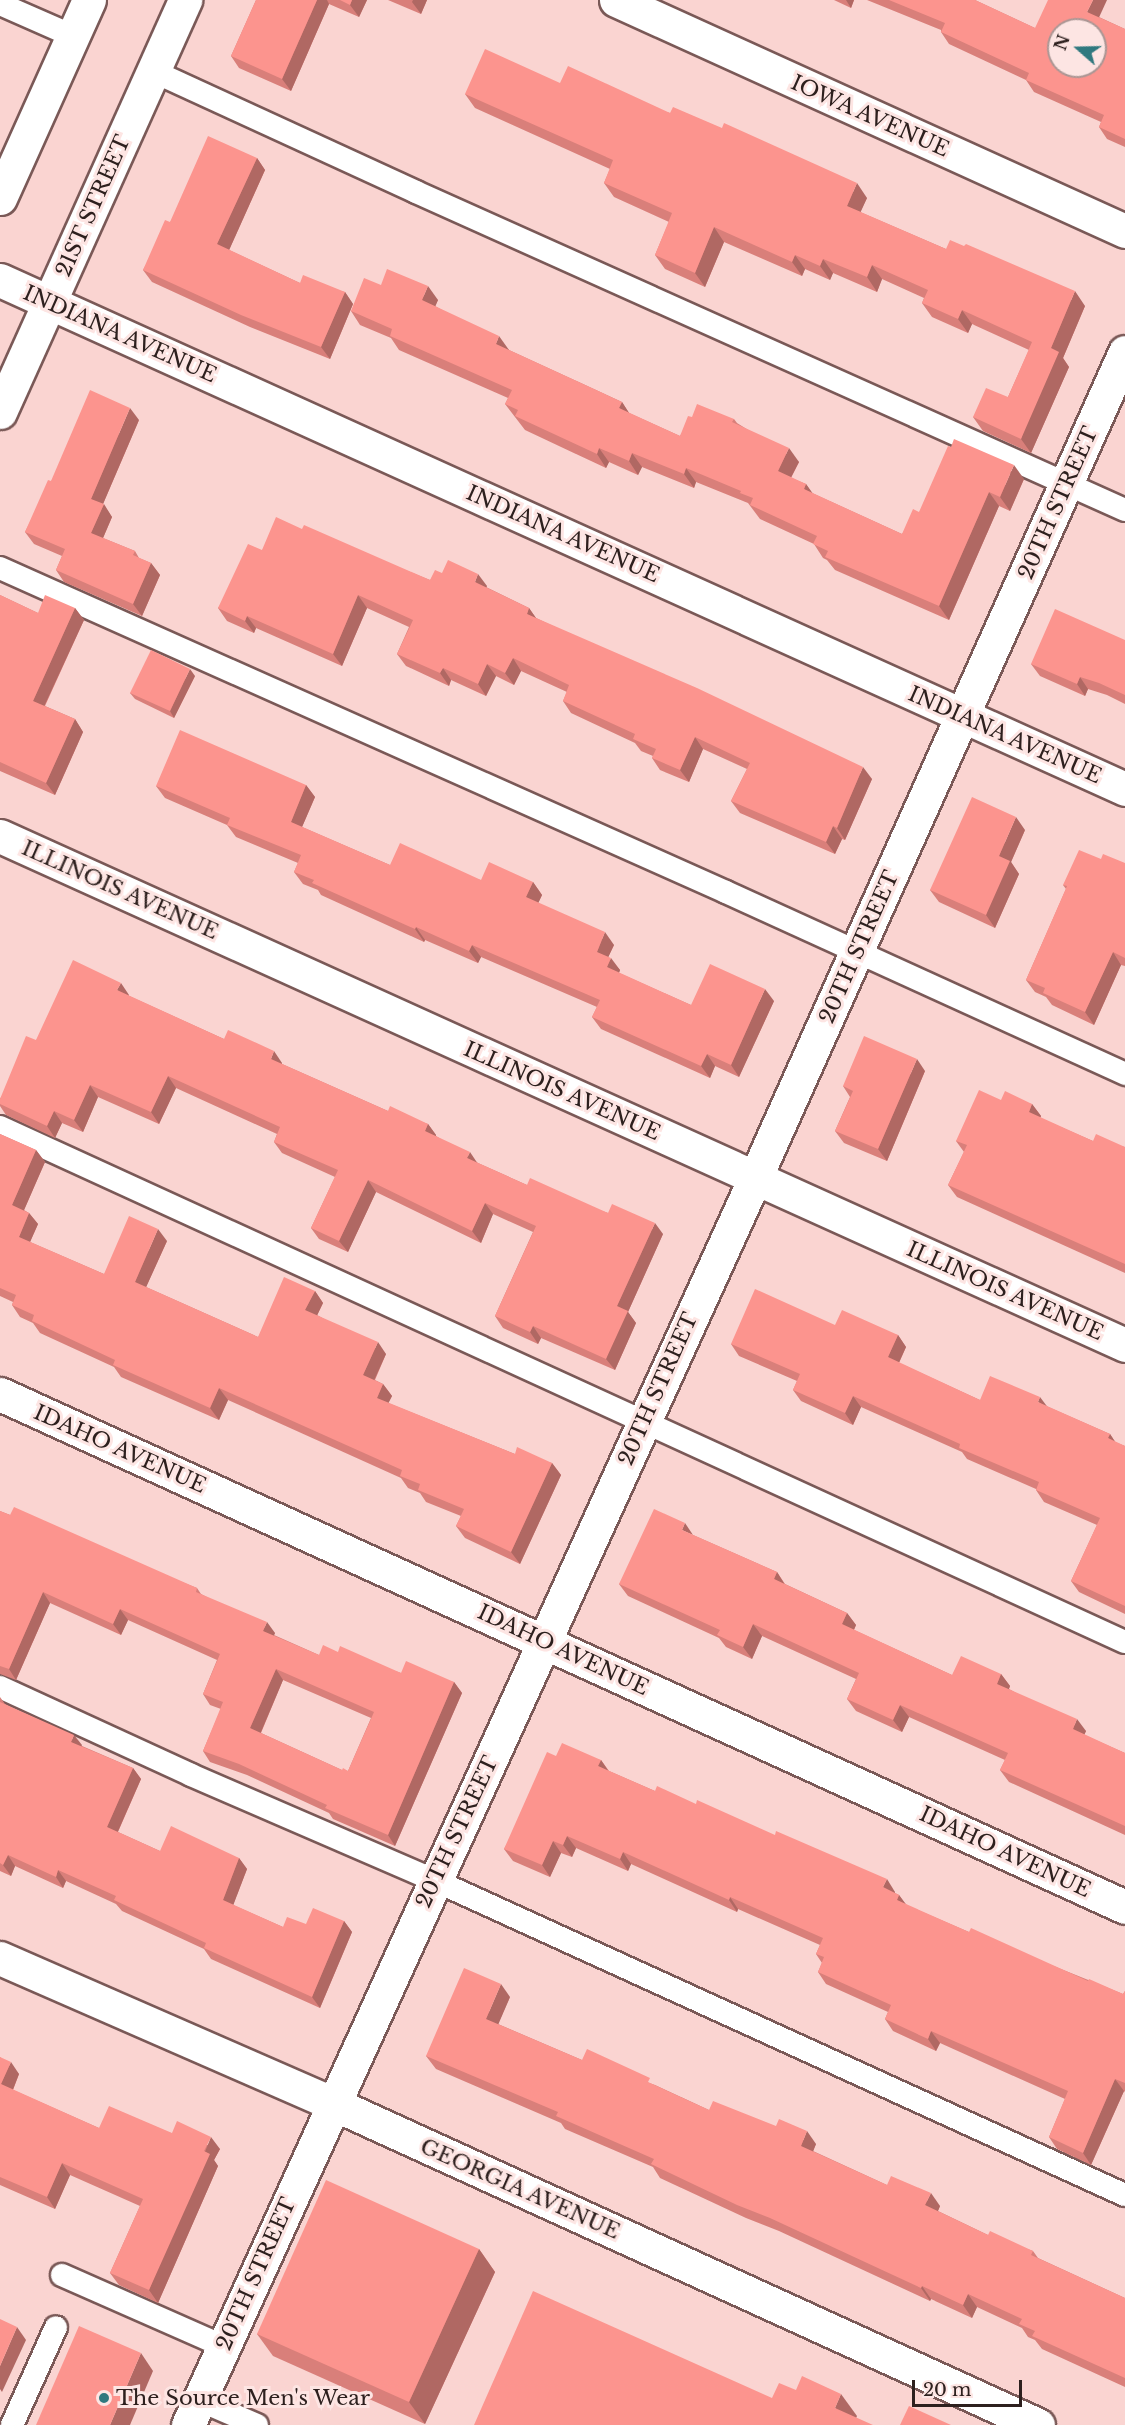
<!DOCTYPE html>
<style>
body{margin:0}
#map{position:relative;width:1125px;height:2425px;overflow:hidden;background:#fad4d1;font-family:"Libre Baskerville",serif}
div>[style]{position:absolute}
.roads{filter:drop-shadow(2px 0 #7a5957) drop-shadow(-2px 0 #7a5957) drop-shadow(0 2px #7a5957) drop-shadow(0 -2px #7a5957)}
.service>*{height:22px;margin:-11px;padding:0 11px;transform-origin:11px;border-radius:11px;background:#fff}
.minor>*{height:33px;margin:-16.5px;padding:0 16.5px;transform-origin:16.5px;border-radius:16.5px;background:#fff}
.tertiary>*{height:33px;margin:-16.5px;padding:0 16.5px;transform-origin:16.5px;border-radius:16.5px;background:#fff}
.wall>*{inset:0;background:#d97f7a}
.shaded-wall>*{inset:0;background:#b06863}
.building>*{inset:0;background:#fc948e}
.dots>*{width:16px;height:16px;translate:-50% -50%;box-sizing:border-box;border:3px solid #fde5e3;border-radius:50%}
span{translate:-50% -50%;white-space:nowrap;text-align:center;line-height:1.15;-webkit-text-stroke:6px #fde5e3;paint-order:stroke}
.street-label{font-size:21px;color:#2d201e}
.poi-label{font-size:21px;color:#2d201e}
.left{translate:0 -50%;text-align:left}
.north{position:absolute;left:1047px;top:18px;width:60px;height:60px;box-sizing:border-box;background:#fde5e3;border:2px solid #aa9694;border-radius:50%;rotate:290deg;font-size:16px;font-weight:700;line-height:24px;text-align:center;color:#2d201e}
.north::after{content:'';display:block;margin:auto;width:21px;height:27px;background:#30797f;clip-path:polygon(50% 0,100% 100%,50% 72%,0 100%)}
.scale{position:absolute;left:912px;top:2380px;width:110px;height:27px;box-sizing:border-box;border:3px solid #2d201e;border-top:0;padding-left:8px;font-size:18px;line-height:21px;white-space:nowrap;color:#2d201e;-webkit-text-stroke:4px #fde5e3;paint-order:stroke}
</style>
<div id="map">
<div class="roads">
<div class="service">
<div style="left:0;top:4px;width:80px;rotate:23.7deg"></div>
<div style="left:153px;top:71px;width:289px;rotate:24.7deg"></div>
<div style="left:416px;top:192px;width:777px;rotate:24.16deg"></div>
<div style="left:0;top:568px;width:795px;rotate:24.05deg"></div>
<div style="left:726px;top:892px;width:439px;rotate:24.5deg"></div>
<div style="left:0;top:1127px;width:1237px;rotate:24.6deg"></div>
<div style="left:0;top:1687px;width:210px;rotate:24.7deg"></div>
<div style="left:191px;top:1775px;width:265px;rotate:23.4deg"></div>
<div style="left:434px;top:1880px;width:759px;rotate:24.51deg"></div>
<div style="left:62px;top:2275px;width:176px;rotate:23.8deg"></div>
<div style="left:199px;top:2400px;width:63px;rotate:23.3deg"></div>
<div style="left:12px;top:2425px;width:107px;rotate:-65.8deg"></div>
</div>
<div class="minor">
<div style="left:616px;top:0;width:559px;rotate:24.41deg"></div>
<div style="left:0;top:280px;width:1235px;rotate:24.34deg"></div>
<div style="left:0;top:836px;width:1235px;rotate:24.34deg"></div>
<div style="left:0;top:1394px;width:1236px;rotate:24.51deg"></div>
<div style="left:0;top:1958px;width:362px;rotate:23.6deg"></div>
<div style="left:332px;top:2103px;width:776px;rotate:24.52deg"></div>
<div style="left:188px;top:2425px;width:1370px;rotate:-65.55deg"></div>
<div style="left:755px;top:1178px;width:905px;rotate:-65.87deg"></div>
</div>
<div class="tertiary">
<div style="left:0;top:198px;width:217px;rotate:-65.8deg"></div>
<div style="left:0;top:412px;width:452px;rotate:-65.8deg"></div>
</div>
</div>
<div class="wall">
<div style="clip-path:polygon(256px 0,367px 0,359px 17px,329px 4px,291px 91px,239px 68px,231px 56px)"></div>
<div style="clip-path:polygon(388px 0,427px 0,421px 14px)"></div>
<div style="clip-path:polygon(834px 0,854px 0,851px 8px)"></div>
<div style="clip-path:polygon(867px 0,975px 0,1035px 28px,1099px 17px,1125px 29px,1125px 147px,1107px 139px,1099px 127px,1101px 122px,1034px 92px,1026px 80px,949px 44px,941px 32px,941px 30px)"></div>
<div style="clip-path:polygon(560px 83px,670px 113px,867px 198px,860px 212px,946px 249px,1085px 306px,1063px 358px,1069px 367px,1031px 453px,983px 431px,973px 417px,1008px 397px,1029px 350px,972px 324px,968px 333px,932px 317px,922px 303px,924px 298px,882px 279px,877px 292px,833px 273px,830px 280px,805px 269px,802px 276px,724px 242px,705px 287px,665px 269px,655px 255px,669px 222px,614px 197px,604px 183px,610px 169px,475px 108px,465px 94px)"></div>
<div style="clip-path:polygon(257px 158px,265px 170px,229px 250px,300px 283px,345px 292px,353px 304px,330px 359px,250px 327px,152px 282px,143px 270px,170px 222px)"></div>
<div style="clip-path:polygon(381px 285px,438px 300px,435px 306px,509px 350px,622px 402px,629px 413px,680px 436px,692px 417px,734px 419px,737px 423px,799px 462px,791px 478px,806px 484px,812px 493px,902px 534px,919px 512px,1024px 479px,1010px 511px,999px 506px,949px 620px,835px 570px,827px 560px,823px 558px,814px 544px,760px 519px,748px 503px,696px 482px,694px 488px,642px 467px,638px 475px,609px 462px,606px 468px,525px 430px,505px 404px,508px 398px,399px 350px,391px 338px,360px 325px,351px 311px)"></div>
<div style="clip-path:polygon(139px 420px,103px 504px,112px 517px,103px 538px,135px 551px,139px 558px,151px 563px,160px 575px,142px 616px,64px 582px,56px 570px,62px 556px,34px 544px,25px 532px,51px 481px)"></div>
<div style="clip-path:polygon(302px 529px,430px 580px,442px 573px,487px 586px,486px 587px,529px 608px,536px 618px,872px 779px,845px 840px,842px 839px,835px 854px,740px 813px,731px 801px,747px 769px,703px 749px,689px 782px,660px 770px,652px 758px,653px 756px,641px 751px,635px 743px,571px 713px,563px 701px,567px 692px,521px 671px,514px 685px,496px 676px,486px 696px,451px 680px,449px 686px,406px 666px,397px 654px,409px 627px,367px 608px,342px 666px,256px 628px,254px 633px,227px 621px,218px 608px,262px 550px)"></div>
<div style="clip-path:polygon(0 595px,38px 613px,75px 608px,84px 620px,45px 706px,75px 719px,83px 732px,55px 795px,0 771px)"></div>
<div style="clip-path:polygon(1125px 640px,1125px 704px,1107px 695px,1088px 689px,1085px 696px,1040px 676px,1031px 664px)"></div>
<div style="clip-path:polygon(195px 676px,174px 718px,135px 699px,130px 693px)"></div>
<div style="clip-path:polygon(306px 785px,315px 797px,302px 827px,390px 865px,481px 880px,533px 882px,542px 895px,538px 903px,614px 945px,608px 957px,620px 970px,619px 973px,691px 1005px,774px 1001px,739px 1077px,715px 1066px,710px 1078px,601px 1029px,592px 1017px,597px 1007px,481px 957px,478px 963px,425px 940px,424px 942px,321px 895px,318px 890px,303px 884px,294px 872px,298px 863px,236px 837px,227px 825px,165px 798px,156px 786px)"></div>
<div style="clip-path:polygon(1025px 830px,1011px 862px,1019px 874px,995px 928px,939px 902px,930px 890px)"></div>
<div style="clip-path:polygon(1125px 863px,1125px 966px,1121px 965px,1094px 1025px,1052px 1005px,1046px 997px,1035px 992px,1026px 980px,1066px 889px,1063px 885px)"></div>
<div style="clip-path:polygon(129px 995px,129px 996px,224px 1039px,282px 1063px,282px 1064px,388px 1111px,428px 1124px,436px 1135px,436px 1136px,478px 1163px,527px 1185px,608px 1213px,663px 1234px,628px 1312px,636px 1323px,615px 1370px,541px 1338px,538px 1344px,503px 1328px,495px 1316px,533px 1232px,493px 1214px,481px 1243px,376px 1192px,348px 1252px,319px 1239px,311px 1228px,335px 1177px,282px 1153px,274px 1142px,277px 1134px,176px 1088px,159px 1124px,98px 1097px,83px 1132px,62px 1123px,55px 1138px,6px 1115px,0 1106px,0 1099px,36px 1040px)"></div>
<div style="clip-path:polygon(925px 1071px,887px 1161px,844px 1143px,835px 1131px,850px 1097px,843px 1086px)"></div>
<div style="clip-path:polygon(1001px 1100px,1032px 1104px,1041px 1116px,1040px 1118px,1093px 1141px,1125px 1147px,1125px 1273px,957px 1197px,948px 1185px,964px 1152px,956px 1141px)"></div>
<div style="clip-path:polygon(0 1134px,36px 1150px,45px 1162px,24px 1210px,29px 1213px,38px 1224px,30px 1242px,104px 1274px,167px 1241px,146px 1287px,258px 1337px,315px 1291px,323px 1303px,317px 1315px,386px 1354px,375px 1380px,383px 1384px,392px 1396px,388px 1403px,515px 1454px,552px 1463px,561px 1475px,520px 1564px,465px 1538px,456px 1526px,461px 1516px,426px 1502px,420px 1493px,408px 1488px,401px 1478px,228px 1400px,219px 1420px,121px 1377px,114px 1367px,40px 1333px,33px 1323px,20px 1317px,12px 1305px,13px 1302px,0 1296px)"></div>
<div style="clip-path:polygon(835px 1325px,898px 1335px,906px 1347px,899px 1363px,980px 1400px,1046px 1406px,1110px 1434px,1115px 1442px,1125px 1446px,1125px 1614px,1079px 1592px,1071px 1581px,1097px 1525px,1044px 1502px,1036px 1490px,1036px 1489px,967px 1459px,962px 1452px,861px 1407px,853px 1425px,801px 1401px,793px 1390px,797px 1381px,739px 1356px,731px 1344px)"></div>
<div style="clip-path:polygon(evenodd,0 1511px,197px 1588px,201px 1594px,275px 1633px,274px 1635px,319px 1655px,338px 1652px,401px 1673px,454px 1682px,462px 1693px,395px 1846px,333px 1819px,329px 1813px,247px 1775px,210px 1762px,203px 1751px,221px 1709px,210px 1705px,203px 1694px,217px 1660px,128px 1620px,121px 1635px,50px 1603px,16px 1680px,0 1674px,0 1511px,283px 1680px,371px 1718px,348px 1771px,342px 1770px,261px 1733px,283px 1680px)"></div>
<div style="clip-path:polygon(693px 1535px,777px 1572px,785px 1584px,847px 1613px,856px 1625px,854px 1630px,952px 1675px,1001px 1674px,1010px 1686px,1009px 1689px,1086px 1731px,1084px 1735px,1125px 1753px,1125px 1835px,1009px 1782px,1000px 1770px,1005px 1760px,909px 1717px,902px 1732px,856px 1711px,847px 1699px,856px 1679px,762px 1636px,752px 1659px,726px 1647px,719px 1638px,628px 1596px,619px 1584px)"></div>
<div style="clip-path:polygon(0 1697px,5px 1704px,82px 1746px,133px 1768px,141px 1779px,118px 1832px,160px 1851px,239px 1858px,247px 1869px,233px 1905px,283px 1927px,344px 1921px,352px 1932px,320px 2008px,211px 1959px,204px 1949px,122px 1911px,116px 1904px,66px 1881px,63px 1888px,15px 1866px,11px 1876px,0 1871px)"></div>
<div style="clip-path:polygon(556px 1756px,601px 1760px,609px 1771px,655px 1791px,895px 1892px,895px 1893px,899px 1895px,906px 1905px,969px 1932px,1123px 1994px,1125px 1991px,1125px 2092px,1124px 2091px,1091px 2165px,1057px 2149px,1049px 2137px,1065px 2099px,940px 2043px,936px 2051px,893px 2031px,885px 2019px,888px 2012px,826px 1984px,818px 1972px,822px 1963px,816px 1954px,820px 1945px,738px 1909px,737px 1912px,631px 1864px,628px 1871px,576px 1848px,572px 1857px,561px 1853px,550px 1877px,513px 1861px,504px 1849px)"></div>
<div style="clip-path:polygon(510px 1997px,498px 2024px,582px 2060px,655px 2085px,709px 2110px,816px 2144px,813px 2151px,887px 2185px,940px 2206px,938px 2211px,988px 2235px,1033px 2251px,1038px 2258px,1125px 2298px,1125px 2387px,1042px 2349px,1035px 2340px,1028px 2337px,1022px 2328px,977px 2307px,972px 2318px,931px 2299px,930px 2301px,779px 2231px,746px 2218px,660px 2178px,653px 2167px,565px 2129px,561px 2123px,436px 2069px,426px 2056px)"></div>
<div style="clip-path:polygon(0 2057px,19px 2074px,13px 2090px,99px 2128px,172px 2133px,220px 2149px,214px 2160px,218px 2166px,158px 2303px,119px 2285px,110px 2273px,140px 2206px,70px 2175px,55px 2209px,0 2185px)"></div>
<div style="clip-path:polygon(479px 2249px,495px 2272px,425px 2424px,273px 2356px,257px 2334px)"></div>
</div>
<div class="shaded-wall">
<div style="clip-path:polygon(317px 0,327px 0,329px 4px,291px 91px,282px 79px)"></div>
<div style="clip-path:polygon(352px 0,367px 0,359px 17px,350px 5px)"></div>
<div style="clip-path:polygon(413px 0,427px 0,421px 14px,412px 2px)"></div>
<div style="clip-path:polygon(846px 0,854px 0,851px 8px)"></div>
<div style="clip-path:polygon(1093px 0,1107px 0,1096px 24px,1087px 12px)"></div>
<div style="clip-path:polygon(257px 158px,265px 170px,226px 257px,217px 244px)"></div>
<div style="clip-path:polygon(857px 183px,867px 198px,857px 220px,847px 206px)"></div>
<div style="clip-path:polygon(714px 227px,724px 242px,705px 287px,695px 273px)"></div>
<div style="clip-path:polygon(795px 255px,805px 269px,802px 276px,792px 262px)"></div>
<div style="clip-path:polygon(823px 259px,833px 273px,830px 280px,820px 266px)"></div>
<div style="clip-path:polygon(872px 265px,882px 279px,877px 292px,867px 277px)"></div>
<div style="clip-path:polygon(428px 286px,438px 300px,432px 314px,422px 300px)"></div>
<div style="clip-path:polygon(1075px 291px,1085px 306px,1063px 358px,1069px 367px,1031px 453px,1021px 439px,1051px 348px)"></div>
<div style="clip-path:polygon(345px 292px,353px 304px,330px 359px,321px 347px)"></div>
<div style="clip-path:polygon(962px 310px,972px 324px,968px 333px,958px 319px)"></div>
<div style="clip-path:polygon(499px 336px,509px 350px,505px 358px,496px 344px)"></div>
<div style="clip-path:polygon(622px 402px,631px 416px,619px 408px)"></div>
<div style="clip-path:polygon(130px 408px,139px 420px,100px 511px,91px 499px)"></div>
<div style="clip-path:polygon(599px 448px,609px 462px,606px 468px,597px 454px)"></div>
<div style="clip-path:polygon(789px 448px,799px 462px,787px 485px,778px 471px)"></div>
<div style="clip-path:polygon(632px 453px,642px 467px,638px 475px,629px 461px)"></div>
<div style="clip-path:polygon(1014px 465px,1024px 479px,1010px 511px,1000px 497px)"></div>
<div style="clip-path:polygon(686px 468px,696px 482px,694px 488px,684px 474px)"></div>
<div style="clip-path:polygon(806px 484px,816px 498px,804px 489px)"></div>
<div style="clip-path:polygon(989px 492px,999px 506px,949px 620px,939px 606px)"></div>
<div style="clip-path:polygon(104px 504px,112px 517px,100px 545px,91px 533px)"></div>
<div style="clip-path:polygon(151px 563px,160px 575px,142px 616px,133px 604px)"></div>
<div style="clip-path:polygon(478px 574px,487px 586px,483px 594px,475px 582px)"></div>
<div style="clip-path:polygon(358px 595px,367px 608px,342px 666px,333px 654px)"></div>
<div style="clip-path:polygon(75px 608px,84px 620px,41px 713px,33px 701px)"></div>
<div style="clip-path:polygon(529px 608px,538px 621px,527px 614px)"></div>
<div style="clip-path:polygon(247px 616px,256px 628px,254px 633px,245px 621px)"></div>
<div style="clip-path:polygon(513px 658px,521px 671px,514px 685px,505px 673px)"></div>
<div style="clip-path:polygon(487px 664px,496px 676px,486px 696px,478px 684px)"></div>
<div style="clip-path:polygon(443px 668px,451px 680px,449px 686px,440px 673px)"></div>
<div style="clip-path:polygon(190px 669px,195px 676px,174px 718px,170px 711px)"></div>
<div style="clip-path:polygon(1080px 677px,1088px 689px,1085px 696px,1077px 684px)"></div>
<div style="clip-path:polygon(75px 719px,83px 732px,55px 795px,46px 783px)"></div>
<div style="clip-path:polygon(695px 737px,703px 749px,689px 782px,680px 770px)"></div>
<div style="clip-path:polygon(863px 767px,872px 779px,845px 840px,837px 828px)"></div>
<div style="clip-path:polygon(306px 785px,315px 797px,299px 834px,291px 822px)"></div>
<div style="clip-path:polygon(1016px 817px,1025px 830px,1011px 862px,1019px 874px,995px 928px,986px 915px,999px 856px)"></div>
<div style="clip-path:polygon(833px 826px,842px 839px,835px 854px,826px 842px)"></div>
<div style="clip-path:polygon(533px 882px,542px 895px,535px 910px,526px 897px)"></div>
<div style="clip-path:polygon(416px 927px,425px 940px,424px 942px,415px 929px)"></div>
<div style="clip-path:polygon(605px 932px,614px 945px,605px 964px,597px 952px)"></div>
<div style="clip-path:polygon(472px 945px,481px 957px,478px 963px,469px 951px)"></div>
<div style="clip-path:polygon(1113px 952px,1121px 965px,1094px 1025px,1085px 1012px)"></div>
<div style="clip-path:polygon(611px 958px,620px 970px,616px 980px,607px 967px)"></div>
<div style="clip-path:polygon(121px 983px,129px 995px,126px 1002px,117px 990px)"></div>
<div style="clip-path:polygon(765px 989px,774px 1001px,739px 1077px,731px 1065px)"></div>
<div style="clip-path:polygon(274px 1051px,282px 1063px,279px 1071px,271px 1059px)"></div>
<div style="clip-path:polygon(707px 1054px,715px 1066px,710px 1078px,701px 1066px)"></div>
<div style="clip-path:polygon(917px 1059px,925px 1071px,887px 1161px,878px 1149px)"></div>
<div style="clip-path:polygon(168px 1076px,176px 1088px,159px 1124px,151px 1112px)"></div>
<div style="clip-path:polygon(90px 1085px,98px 1097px,83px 1132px,74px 1120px)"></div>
<div style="clip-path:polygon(1032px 1104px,1041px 1116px,1037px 1125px,1029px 1112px)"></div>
<div style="clip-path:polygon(54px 1111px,62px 1123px,55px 1138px,47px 1126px)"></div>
<div style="clip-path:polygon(428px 1124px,436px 1135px,433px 1143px,425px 1131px)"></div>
<div style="clip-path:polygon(36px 1150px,45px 1162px,21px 1217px,12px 1205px)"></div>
<div style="clip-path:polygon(470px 1152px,478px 1164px,467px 1158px)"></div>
<div style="clip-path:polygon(368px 1180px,376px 1192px,348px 1252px,339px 1241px)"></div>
<div style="clip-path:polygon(485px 1203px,493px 1214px,481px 1243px,472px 1231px)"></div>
<div style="clip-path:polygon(29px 1213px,38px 1224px,27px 1249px,19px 1237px)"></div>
<div style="clip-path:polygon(655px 1223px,663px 1234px,628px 1312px,636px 1323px,615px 1370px,606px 1359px,617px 1306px)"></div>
<div style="clip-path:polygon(158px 1229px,167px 1241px,143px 1294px,135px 1282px)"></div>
<div style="clip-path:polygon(315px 1291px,323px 1303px,314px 1322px,305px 1310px)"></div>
<div style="clip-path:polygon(533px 1326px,541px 1338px,538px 1344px,530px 1332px)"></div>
<div style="clip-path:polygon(898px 1335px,906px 1347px,896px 1369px,888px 1357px)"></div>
<div style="clip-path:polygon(378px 1342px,386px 1354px,371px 1387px,363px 1375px)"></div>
<div style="clip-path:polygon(383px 1384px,392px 1396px,385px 1410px,377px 1398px)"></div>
<div style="clip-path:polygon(219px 1388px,228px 1400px,219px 1420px,210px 1408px)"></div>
<div style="clip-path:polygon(853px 1396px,861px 1407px,853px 1425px,845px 1413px)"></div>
<div style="clip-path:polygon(1040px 1397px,1049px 1409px,1038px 1402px)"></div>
<div style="clip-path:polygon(1110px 1434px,1118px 1446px,1108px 1438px)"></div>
<div style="clip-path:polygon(552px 1463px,561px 1475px,520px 1564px,511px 1552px)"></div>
<div style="clip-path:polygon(685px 1523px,693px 1535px,682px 1530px)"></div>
<div style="clip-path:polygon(777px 1572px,785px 1585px,774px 1579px)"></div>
<div style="clip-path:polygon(43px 1592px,50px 1603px,16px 1680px,9px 1669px)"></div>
<div style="clip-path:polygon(120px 1609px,128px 1620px,121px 1635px,113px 1624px)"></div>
<div style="clip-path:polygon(847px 1613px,856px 1625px,851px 1636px,842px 1624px)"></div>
<div style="clip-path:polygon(267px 1622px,275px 1633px,271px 1642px,263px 1631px)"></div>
<div style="clip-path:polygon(753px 1624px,762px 1636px,752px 1659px,743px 1647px)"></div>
<div style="clip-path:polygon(276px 1669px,283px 1680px,258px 1739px,250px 1728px)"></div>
<div style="clip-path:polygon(1001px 1674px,1010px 1686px,1006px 1696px,997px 1684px)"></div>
<div style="clip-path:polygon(454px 1682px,462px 1693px,395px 1846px,388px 1835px)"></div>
<div style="clip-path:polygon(900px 1705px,909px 1717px,902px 1732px,893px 1720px)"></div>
<div style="clip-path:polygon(1077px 1719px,1086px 1731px,1081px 1742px,1073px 1729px)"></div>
<div style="clip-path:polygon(74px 1735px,82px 1745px,79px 1752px,71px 1742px)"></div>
<div style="clip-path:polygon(601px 1760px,609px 1772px,598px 1766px)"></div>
<div style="clip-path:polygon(133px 1768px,141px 1779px,115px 1838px,107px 1827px)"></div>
<div style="clip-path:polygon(567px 1836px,576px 1848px,572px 1857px,563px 1845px)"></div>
<div style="clip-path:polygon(553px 1841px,561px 1853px,550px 1877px,542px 1865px)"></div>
<div style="clip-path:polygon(623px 1852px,631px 1864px,628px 1871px,620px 1859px)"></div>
<div style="clip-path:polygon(8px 1855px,15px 1866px,11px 1876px,3px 1865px)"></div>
<div style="clip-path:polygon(239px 1858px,247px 1869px,231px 1911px,223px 1900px)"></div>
<div style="clip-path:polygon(58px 1870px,66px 1881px,63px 1888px,56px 1877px)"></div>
<div style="clip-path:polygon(887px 1879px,895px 1892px,892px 1899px,883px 1887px)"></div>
<div style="clip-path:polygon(899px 1895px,908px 1907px,897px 1900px)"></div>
<div style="clip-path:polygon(730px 1897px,738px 1909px,737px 1912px,729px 1900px)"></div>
<div style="clip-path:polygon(344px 1921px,352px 1932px,320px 2008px,312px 1997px)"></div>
<div style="clip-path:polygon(501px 1984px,510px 1997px,495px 2032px,486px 2019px)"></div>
<div style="clip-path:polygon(931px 2031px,940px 2043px,936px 2051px,928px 2039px)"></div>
<div style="clip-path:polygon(11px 2062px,19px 2074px,10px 2097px,1px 2084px)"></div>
<div style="clip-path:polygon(1115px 2079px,1124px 2091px,1091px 2165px,1083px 2153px)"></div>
<div style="clip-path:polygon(807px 2131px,816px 2144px,810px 2159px,801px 2146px)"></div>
<div style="clip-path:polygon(211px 2137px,220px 2149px,214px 2160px,218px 2166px,158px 2303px,149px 2290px)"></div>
<div style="clip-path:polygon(62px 2163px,70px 2175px,55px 2209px,47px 2197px)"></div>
<div style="clip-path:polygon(931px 2193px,940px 2206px,935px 2218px,925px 2205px)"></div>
<div style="clip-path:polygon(479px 2249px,495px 2272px,425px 2424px,409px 2402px)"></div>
<div style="clip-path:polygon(922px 2286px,931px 2299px,930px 2301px,921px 2288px)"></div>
<div style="clip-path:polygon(968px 2294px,977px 2307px,972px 2318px,963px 2305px)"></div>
<div style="clip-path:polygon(17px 2327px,26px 2340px,2px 2392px,0 2389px,0 2366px)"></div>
<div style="clip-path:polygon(141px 2353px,153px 2371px,130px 2425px,110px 2425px)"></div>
<div style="clip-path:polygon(841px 2394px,857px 2416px,853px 2425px,835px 2408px)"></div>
</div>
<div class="building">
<div style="clip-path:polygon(256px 0,317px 0,282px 79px,231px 56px)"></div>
<div style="clip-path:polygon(340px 0,352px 0,350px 5px)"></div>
<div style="clip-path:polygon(evenodd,889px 0,975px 0,1035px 28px,1048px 0,1093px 0,1087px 12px,1125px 29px,1125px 139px,1099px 127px,1104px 115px,1026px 80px,1029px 73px,941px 32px,945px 23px,889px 0,1059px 30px,1095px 30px,1095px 66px,1059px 66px,1059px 30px)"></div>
<div style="clip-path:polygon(485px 49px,560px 83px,568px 66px,670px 113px,673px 107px,722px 128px,724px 123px,857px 183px,847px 206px,946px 249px,950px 240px,964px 246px,966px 244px,1075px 291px,1051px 348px,1059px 352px,1021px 439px,973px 417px,986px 388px,1008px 397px,1032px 342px,962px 310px,958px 319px,922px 303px,928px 290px,872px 265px,867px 277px,823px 259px,820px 266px,795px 255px,792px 262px,714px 227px,695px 273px,655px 255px,672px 213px,604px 183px,613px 160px,465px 94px)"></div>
<div style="clip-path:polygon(208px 136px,257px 158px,217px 244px,300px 283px,303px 275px,345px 292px,321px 347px,241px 315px,143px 270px,165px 220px,170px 222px)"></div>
<div style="clip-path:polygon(387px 269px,428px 286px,422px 300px,499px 336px,496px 344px,622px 402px,619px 408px,680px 436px,688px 416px,692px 417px,697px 404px,734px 419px,732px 422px,789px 448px,778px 471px,806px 484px,804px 489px,902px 534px,913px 509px,919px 512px,948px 446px,951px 447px,954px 439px,1014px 465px,1000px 497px,989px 492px,939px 606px,825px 557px,828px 551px,813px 544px,817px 536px,750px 505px,753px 498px,740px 493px,741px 491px,686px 468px,684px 474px,632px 453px,629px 461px,599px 448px,597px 454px,515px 416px,518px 410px,505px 404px,512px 390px,390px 336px,392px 329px,351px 311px,364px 278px,381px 285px)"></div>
<div style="clip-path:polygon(90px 390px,130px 408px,91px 499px,104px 504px,91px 533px,135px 551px,133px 555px,151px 563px,133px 604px,56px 570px,65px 549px,25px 532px,48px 480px,51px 481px)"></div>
<div style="clip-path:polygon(276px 517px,302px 529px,304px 525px,430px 580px,435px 570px,442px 573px,448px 560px,478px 574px,475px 582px,529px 608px,527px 614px,697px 688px,863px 767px,837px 828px,833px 826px,826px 842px,731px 801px,750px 763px,695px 737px,680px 770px,652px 758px,656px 749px,633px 739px,635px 734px,563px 701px,569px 685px,513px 658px,505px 673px,487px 664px,478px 684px,443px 668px,440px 673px,397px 654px,413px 620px,358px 595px,333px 654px,247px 616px,245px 621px,218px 608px,248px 544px,262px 550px)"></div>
<div style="clip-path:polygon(0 595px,38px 613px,45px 595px,75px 608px,33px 701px,75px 719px,46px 783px,0 762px)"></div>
<div style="clip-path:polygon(1055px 609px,1125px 640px,1125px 695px,1099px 683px,1080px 677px,1077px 684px,1031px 664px)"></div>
<div style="clip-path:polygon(151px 650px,190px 669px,170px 711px,130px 693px)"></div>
<div style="clip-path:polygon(180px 730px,306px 785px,291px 822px,390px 865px,400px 843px,481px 880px,489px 862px,533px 882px,526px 897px,605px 932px,597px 952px,611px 958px,607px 967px,691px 1005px,710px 964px,765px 989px,731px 1065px,707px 1054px,701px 1066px,592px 1017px,600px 1000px,472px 945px,469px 951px,416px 927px,415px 929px,312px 883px,314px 880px,294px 872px,301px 855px,227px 825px,230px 818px,156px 786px)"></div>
<div style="clip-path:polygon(972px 797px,1016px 817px,999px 856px,1010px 861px,986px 915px,930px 890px)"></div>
<div style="clip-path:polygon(1079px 850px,1101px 859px,1103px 854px,1125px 863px,1125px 958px,1113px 952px,1085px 1012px,1043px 993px,1045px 988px,1026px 980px,1067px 886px,1063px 885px)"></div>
<div style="clip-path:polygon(73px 960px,121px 983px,117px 990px,224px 1039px,228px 1030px,274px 1051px,271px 1059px,388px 1111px,390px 1106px,428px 1124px,425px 1131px,470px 1152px,467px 1158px,527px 1185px,530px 1178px,608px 1213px,612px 1204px,655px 1223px,617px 1306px,628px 1311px,606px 1359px,533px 1326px,530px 1332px,495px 1316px,536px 1226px,485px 1203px,472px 1231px,368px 1180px,339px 1241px,311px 1228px,338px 1170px,274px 1142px,280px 1127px,168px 1076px,151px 1112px,90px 1085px,74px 1120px,54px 1111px,47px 1126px,0 1104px,0 1099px,26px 1036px,36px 1040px)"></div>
<div style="clip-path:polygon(864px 1036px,917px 1059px,878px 1149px,835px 1131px,853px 1091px,843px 1086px)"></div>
<div style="clip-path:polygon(979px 1090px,1001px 1100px,1005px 1091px,1032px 1104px,1029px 1112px,1093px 1141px,1096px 1134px,1125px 1147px,1125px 1264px,948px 1185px,967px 1145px,956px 1141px)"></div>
<div style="clip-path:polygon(0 1134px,36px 1150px,12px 1205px,29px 1213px,19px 1237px,104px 1274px,129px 1216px,158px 1229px,135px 1282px,258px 1337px,284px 1277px,315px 1291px,305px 1310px,378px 1342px,363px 1375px,383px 1384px,377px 1398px,515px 1454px,517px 1447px,552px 1463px,511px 1552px,456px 1526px,464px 1509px,418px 1490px,420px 1484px,400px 1476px,402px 1470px,219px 1388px,210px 1408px,113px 1365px,115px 1360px,32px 1321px,34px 1315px,12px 1305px,16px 1295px,0 1288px)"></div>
<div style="clip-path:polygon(755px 1289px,835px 1325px,842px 1310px,898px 1335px,888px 1357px,980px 1400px,990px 1376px,1040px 1397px,1038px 1402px,1110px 1434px,1108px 1438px,1125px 1446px,1125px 1606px,1071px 1581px,1100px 1518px,1036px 1490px,1039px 1482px,959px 1448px,960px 1444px,853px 1396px,845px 1413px,793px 1390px,800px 1374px,731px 1344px)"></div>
<div style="clip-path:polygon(evenodd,14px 1507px,197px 1588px,196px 1592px,267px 1622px,263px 1631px,319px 1655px,323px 1645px,338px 1652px,340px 1646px,401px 1673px,406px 1661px,454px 1682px,388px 1835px,325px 1808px,327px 1805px,239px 1764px,203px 1751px,223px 1702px,203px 1694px,220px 1654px,120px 1609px,113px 1624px,43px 1592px,9px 1669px,0 1666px,0 1511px,10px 1515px,14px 1507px,276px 1669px,374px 1712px,348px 1771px,343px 1768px,342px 1770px,250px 1728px,276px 1669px)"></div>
<div style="clip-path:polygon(654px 1509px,685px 1523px,682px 1530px,777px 1572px,774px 1579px,847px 1613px,842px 1624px,952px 1675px,961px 1656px,1001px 1674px,997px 1684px,1077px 1719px,1073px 1729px,1125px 1753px,1125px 1826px,1000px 1770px,1008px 1753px,900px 1705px,893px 1720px,847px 1699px,859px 1673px,753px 1624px,743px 1647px,717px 1635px,720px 1630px,619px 1584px)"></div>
<div style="clip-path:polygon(0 1702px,74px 1735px,71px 1742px,133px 1768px,107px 1827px,160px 1851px,171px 1826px,239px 1858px,223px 1900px,283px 1927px,287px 1917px,306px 1924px,313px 1908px,344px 1921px,312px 1997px,204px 1948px,206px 1943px,114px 1900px,116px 1896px,58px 1870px,56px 1877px,8px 1855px,3px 1865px,0 1863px)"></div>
<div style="clip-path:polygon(562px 1743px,601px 1760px,598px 1766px,655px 1791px,657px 1786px,696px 1804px,697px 1800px,775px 1835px,776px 1831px,887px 1879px,883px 1887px,899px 1895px,897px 1900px,969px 1932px,971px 1928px,1088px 1981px,1089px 1979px,1123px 1994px,1125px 1991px,1125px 2083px,1115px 2079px,1083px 2153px,1049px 2137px,1068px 2091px,931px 2031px,928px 2039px,885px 2019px,891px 2005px,818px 1972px,824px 1957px,816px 1954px,823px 1938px,730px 1897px,729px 1900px,623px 1852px,620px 1859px,567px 1836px,563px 1845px,553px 1841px,542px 1865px,504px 1849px,547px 1752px,556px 1756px)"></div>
<div style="clip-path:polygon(464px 1968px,501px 1984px,486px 2019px,582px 2060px,587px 2049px,650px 2078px,648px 2082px,709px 2110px,713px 2101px,776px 2126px,779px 2119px,807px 2131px,801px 2146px,887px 2185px,891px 2176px,931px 2193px,925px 2205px,988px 2235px,990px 2231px,1033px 2251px,1031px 2255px,1125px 2298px,1125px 2378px,1032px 2336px,1035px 2331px,1019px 2324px,1022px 2319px,968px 2294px,963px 2305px,922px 2286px,921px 2288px,770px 2218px,737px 2205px,651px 2164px,654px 2159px,556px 2116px,558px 2112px,426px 2056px)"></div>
<div style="clip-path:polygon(0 2057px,11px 2062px,1px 2084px,99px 2128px,109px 2106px,172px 2133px,177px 2121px,211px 2137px,204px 2151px,210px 2154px,149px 2290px,110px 2273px,143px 2199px,62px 2163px,47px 2197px,0 2177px)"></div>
<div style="clip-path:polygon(326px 2180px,479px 2249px,409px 2402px,257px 2334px)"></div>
<div style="clip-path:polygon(533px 2291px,772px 2398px,779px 2383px,796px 2390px,802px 2376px,841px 2394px,835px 2408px,873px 2425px,474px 2425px)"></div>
<div style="clip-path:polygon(0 2319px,17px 2327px,0 2366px)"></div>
<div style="clip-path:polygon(79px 2326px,141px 2353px,110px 2425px,36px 2425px)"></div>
<div style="clip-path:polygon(909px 2406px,951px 2425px,900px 2425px)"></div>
</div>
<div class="dots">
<div style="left:104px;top:2398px;background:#30797f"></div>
</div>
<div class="street-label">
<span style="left:870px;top:116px;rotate:24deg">IOWA AVENUE</span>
<span style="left:93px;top:206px;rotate:-66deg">21ST STREET</span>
<span style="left:120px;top:334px;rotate:24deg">INDIANA AVENUE</span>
<span style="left:1058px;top:503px;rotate:-66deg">20TH STREET</span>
<span style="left:563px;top:534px;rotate:24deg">INDIANA AVENUE</span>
<span style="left:1005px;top:735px;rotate:24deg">INDIANA AVENUE</span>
<span style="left:120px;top:890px;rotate:24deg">ILLINOIS AVENUE</span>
<span style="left:859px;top:947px;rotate:-66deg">20TH STREET</span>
<span style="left:562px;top:1091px;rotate:24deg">ILLINOIS AVENUE</span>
<span style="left:1005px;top:1291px;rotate:24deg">ILLINOIS AVENUE</span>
<span style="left:658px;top:1389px;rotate:-66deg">20TH STREET</span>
<span style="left:120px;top:1449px;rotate:24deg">IDAHO AVENUE</span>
<span style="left:563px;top:1650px;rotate:25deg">IDAHO AVENUE</span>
<span style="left:457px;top:1832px;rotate:-65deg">20TH STREET</span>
<span style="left:1005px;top:1852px;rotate:25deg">IDAHO AVENUE</span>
<span style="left:520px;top:2189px;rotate:24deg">GEORGIA AVENUE</span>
<span style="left:256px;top:2274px;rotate:-66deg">20TH STREET</span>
</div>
<div class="poi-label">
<span class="left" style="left:116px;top:2398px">The Source Men's Wear</span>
</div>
<div class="north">N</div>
<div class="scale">20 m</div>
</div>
